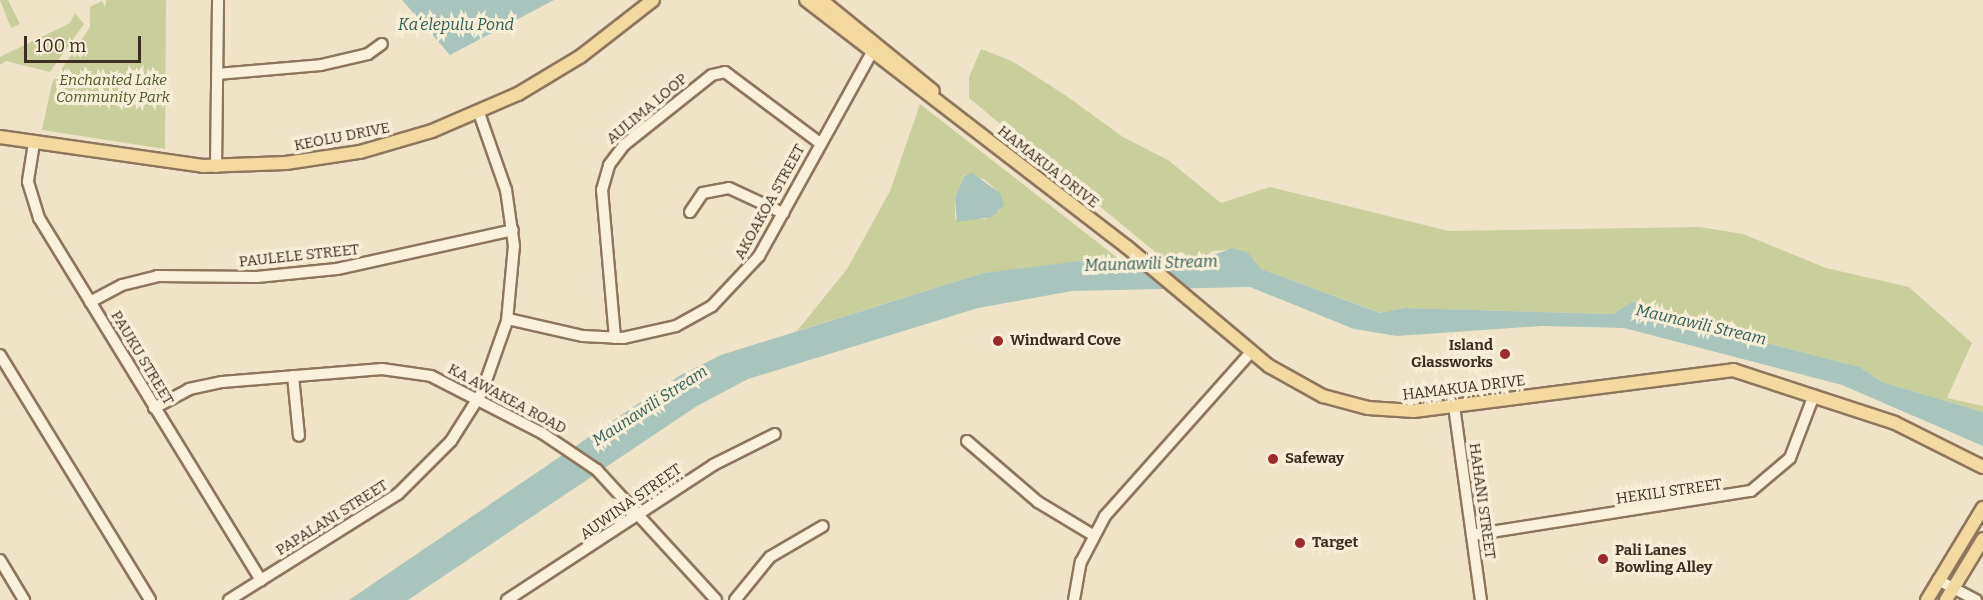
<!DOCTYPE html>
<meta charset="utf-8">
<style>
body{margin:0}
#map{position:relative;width:1983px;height:600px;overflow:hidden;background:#f0e4c8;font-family:Bitter,serif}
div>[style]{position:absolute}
.green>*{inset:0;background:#c9cf9b}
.water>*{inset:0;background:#a9c4bc}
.roads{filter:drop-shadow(2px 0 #8d765c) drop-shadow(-2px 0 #8d765c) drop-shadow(0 2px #8d765c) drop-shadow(0 -2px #8d765c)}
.minor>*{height:10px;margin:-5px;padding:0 5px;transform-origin:5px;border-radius:5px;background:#faf1dc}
.major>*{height:12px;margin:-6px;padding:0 6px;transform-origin:6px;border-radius:6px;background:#f3d9a0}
.dots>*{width:16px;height:16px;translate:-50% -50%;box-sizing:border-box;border:3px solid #f7eed8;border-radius:50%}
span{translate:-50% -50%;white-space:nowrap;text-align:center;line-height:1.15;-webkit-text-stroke:6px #f7eed8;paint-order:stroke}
.park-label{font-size:15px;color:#4d5a26;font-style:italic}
.street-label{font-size:15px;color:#3d2e20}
.poi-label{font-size:15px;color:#3d2e20;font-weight:700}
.left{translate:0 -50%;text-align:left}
.right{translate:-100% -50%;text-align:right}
.water-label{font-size:16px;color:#2f5d5a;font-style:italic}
.scale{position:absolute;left:24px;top:36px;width:117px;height:27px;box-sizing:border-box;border:3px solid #3d2e20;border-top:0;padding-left:8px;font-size:18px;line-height:21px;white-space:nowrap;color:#3d2e20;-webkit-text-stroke:4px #f7eed8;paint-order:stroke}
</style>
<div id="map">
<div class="green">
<div style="clip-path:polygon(0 0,8px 0,20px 24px,11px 28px)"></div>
<div style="clip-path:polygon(106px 0,166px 0,165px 149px,42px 130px,52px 83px,90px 27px,90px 7px,102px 1px,105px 7px)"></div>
<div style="clip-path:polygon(75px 13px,84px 24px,50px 72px,6px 61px,0 65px,0 57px,70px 23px)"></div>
<div style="clip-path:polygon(981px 49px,1012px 61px,1065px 95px,1123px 137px,1168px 160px,1221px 203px,1270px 187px,1449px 231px,1700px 227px,1743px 234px,1826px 268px,1909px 287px,1972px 343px,1947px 398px,1983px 406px,1983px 412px,1882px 382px,1860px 367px,1653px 314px,1633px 301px,1613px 314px,1405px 308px,1381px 313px,1261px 269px,1238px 249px,1213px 251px,1195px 262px,1166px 261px,969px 98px,969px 77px)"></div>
<div style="clip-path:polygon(evenodd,920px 104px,1119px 259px,983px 273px,797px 331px,847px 269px,890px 191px,920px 104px,964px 175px,984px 179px,1000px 193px,1000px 210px,985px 219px,955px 219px,955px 198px,964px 175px)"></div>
</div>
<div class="water">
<div style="clip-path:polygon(402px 0,554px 0,450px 55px)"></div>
<div style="clip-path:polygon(972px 173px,1000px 193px,1004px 205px,992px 217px,957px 222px,955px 198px,964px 176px)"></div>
<div style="clip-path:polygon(1232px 248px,1247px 252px,1261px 269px,1380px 313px,1405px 308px,1613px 314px,1633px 301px,1653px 314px,1860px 367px,1882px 382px,1983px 412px,1983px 446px,1842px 385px,1624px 328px,1542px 326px,1397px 336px,1354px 329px,1250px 287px,1072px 291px,978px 308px,748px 379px,697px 406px,408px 600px,349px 600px,679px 376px,721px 355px,983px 273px,1089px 260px,1195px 262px)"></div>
</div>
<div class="roads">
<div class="minor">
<div style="left:217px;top:74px;width:104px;rotate:-4.9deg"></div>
<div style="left:321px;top:65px;width:48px;rotate:-13.2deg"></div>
<div style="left:368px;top:54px;width:17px;rotate:-36deg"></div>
<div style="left:34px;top:143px;width:39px;rotate:99deg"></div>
<div style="left:28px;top:182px;width:38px;rotate:73deg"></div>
<div style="left:39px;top:218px;width:425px;rotate:58.5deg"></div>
<div style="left:216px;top:167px;width:167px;rotate:-89.3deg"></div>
<div style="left:690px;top:212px;width:23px;rotate:-56deg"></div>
<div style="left:703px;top:193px;width:26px;rotate:-11deg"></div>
<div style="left:729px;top:188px;width:60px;rotate:24.8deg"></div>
<div style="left:90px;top:302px;width:36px;rotate:-28deg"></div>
<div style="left:122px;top:285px;width:36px;rotate:-14deg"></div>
<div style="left:157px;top:276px;width:100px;rotate:0.6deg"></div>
<div style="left:257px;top:277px;width:80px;rotate:-5.7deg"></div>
<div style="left:337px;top:269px;width:180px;rotate:-12.5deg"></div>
<div style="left:508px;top:319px;width:77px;rotate:12.8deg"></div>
<div style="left:583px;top:336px;width:40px;rotate:2.9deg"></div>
<div style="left:623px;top:338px;width:54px;rotate:-12.8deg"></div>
<div style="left:676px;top:326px;width:41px;rotate:-29.1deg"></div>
<div style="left:712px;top:306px;width:69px;rotate:-46.8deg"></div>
<div style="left:759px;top:256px;width:241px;rotate:-61deg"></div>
<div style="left:615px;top:338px;width:149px;rotate:-95deg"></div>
<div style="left:602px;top:190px;width:26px;rotate:-74deg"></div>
<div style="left:609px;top:165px;width:25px;rotate:-53deg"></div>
<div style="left:624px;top:145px;width:112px;rotate:-38.5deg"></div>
<div style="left:712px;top:75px;width:13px;rotate:-13deg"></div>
<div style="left:725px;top:72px;width:119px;rotate:36.8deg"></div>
<div style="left:0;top:355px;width:287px;rotate:58.5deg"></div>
<div style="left:293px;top:376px;width:60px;rotate:84.3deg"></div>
<div style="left:1454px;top:406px;width:196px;rotate:82.1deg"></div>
<div style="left:154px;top:408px;width:40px;rotate:-28deg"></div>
<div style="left:189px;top:389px;width:34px;rotate:-12deg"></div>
<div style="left:222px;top:382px;width:161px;rotate:-4.6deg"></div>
<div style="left:382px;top:369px;width:49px;rotate:8.1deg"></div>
<div style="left:431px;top:376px;width:125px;rotate:27.2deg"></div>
<div style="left:542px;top:433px;width:66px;rotate:33.9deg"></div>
<div style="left:597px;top:470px;width:176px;rotate:47.5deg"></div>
<div style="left:967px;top:441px;width:94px;rotate:40.7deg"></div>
<div style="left:1038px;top:502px;width:64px;rotate:31deg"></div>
<div style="left:1472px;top:535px;width:282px;rotate:-9deg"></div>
<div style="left:1751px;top:491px;width:51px;rotate:-40.2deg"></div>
<div style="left:1790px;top:458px;width:67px;rotate:-69.1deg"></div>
<div style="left:0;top:560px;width:47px;rotate:59deg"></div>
<div style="left:1938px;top:580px;width:43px;rotate:27.8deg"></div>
<div style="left:229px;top:600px;width:199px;rotate:-32.1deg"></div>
<div style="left:398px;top:494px;width:75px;rotate:-45deg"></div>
<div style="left:451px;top:441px;width:58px;rotate:-57.7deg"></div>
<div style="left:482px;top:392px;width:75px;rotate:-70.6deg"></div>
<div style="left:507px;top:321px;width:75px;rotate:-84.7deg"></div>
<div style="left:514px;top:246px;width:57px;rotate:-98.1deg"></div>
<div style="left:506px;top:190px;width:82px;rotate:-109.3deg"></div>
<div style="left:507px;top:600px;width:246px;rotate:-33.2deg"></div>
<div style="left:713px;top:465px;width:69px;rotate:-26.6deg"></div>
<div style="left:735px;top:600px;width:55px;rotate:-50.9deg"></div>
<div style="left:770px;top:557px;width:61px;rotate:-30.3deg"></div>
<div style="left:1074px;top:600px;width:39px;rotate:-80deg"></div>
<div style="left:1081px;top:562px;width:52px;rotate:-62.4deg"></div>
<div style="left:1105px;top:516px;width:220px;rotate:-48.3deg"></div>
</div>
<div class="major">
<div style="left:806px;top:0;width:405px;rotate:37.6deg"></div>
<div style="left:1127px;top:247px;width:185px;rotate:40deg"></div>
<div style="left:1269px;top:366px;width:62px;rotate:29.1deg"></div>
<div style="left:1323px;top:396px;width:47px;rotate:14.9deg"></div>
<div style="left:1368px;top:408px;width:46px;rotate:3.7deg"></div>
<div style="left:1414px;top:411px;width:322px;rotate:-7.3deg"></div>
<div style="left:1733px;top:370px;width:170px;rotate:18.1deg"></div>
<div style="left:1895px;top:423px;width:98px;rotate:26.6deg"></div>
<div style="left:821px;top:0;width:144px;rotate:39.1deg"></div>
<div style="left:0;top:137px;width:205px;rotate:8.1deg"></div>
<div style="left:203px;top:166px;width:83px;rotate:-2.1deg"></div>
<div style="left:286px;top:163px;width:75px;rotate:-8.5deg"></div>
<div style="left:360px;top:152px;width:75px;rotate:-16.3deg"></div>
<div style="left:432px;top:131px;width:94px;rotate:-23.3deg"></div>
<div style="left:518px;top:94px;width:74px;rotate:-31.1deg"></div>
<div style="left:581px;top:56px;width:91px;rotate:-37.9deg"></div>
<div style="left:1927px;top:600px;width:108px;rotate:-58.7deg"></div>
<div style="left:1946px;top:600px;width:71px;rotate:-58.8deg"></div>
</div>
</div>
<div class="dots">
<div style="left:998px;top:341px;background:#9e2a2b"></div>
<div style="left:1505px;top:354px;background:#9e2a2b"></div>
<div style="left:1273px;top:459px;background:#9e2a2b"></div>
<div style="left:1300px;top:543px;background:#9e2a2b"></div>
<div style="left:1603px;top:559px;background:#9e2a2b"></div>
</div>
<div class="park-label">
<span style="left:113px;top:89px">Enchanted Lake<br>Community Park</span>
</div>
<div class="street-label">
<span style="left:647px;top:109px;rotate:-40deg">AULIMA LOOP</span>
<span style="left:342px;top:137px;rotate:-11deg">KEOLU DRIVE</span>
<span style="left:1048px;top:167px;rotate:38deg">HAMAKUA DRIVE</span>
<span style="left:770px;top:202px;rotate:-61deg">AKOAKOA STREET</span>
<span style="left:299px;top:256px;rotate:-6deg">PAULELE STREET</span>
<span style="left:142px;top:358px;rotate:59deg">PAUKU STREET</span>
<span style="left:1464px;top:388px;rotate:-7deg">HAMAKUA DRIVE</span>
<span style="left:507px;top:399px;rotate:28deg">KA AWAKEA ROAD</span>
<span style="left:1669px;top:492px;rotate:-8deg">HEKILI STREET</span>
<span style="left:1482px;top:501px;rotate:82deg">HAHANI STREET</span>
<span style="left:631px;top:502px;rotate:-35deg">AUWINA STREET</span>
<span style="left:332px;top:518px;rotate:-32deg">PAPALANI STREET</span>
</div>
<div class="poi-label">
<span class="left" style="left:1010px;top:341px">Windward Cove</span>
<span class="right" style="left:1493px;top:354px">Island<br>Glassworks</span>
<span class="left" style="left:1285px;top:459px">Safeway</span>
<span class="left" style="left:1312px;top:543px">Target</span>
<span class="left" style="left:1615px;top:559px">Pali Lanes<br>Bowling Alley</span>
</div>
<div class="water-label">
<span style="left:456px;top:25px">Kaʻelepulu Pond</span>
<span style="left:1151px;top:264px;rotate:-2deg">Maunawili Stream</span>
<span style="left:1701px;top:325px;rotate:13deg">Maunawili Stream</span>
<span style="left:650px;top:406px;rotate:-33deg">Maunawili Stream</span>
</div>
<div class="scale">100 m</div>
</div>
